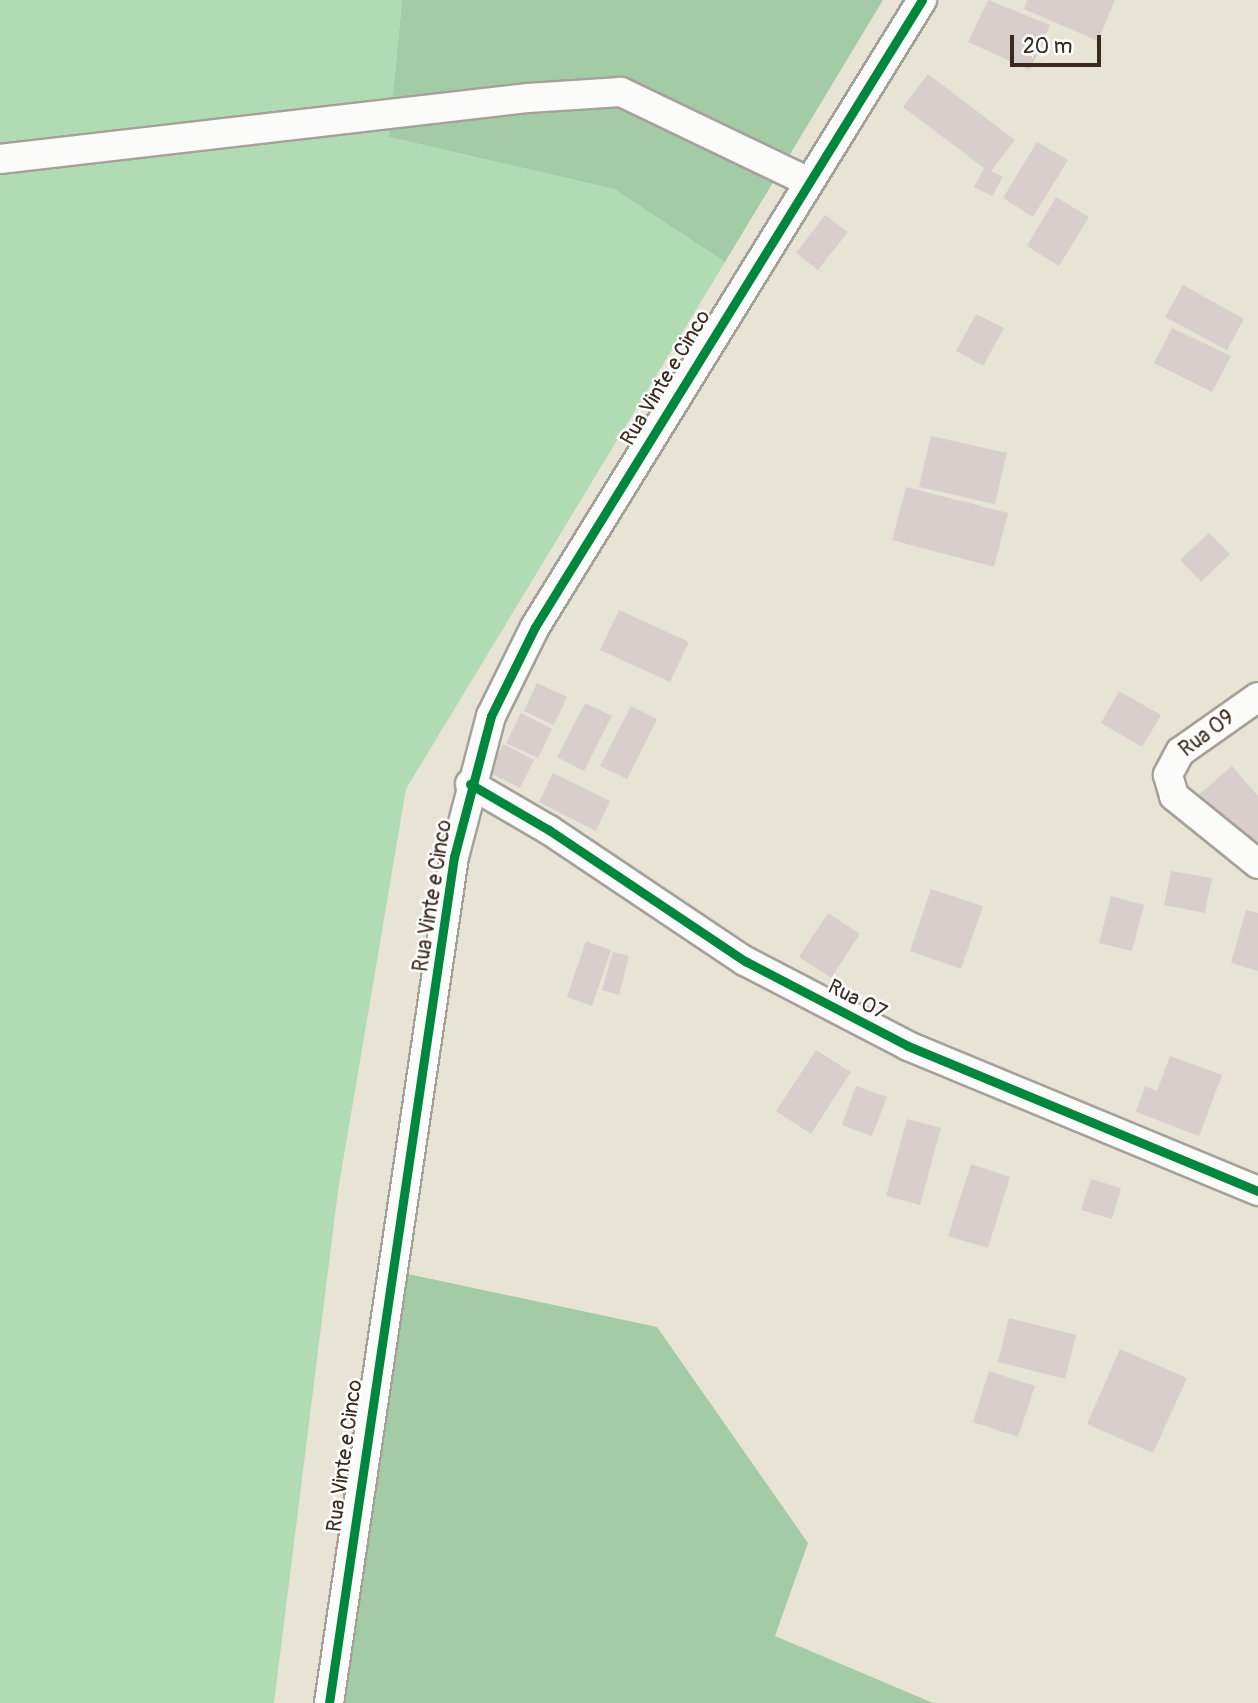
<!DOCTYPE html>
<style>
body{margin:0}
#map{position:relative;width:1258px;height:1703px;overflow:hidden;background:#e7e4d6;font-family:Pangolin,sans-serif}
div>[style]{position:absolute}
.green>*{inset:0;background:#b1dbb2}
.forest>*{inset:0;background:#a3cba6}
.building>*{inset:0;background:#d9cecc}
.roads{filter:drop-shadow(2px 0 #a6a198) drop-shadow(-2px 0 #a6a198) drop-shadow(0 2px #a6a198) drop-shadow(0 -2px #a6a198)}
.street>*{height:28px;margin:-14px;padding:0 14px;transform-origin:14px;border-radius:14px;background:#fbfbf9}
.cycleway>*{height:9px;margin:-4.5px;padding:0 4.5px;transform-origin:4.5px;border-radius:4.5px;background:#00873e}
span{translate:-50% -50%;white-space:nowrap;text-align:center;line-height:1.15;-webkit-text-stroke:5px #fff;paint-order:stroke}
.street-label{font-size:21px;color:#3b2a1e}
.scale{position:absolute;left:1010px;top:35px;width:91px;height:32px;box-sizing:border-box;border:4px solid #3b2a1e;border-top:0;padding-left:9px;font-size:21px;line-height:24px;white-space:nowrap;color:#3b2a1e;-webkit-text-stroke:5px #fff;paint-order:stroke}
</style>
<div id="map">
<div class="green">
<div style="clip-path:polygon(0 0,402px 0,389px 137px,614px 189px,725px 262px,406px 789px,338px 1191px,274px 1703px,0 1703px)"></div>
</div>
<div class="forest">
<div style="clip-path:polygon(402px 0,883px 0,725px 262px,614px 189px,389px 137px)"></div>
<div style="clip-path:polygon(408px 1274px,657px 1327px,808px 1543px,775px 1636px,933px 1703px,343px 1703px)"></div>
</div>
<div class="building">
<div style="clip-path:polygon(988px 0,1050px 25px,1030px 70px,968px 42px)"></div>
<div style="clip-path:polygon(1027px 0,1115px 0,1098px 41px,1024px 9px)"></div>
<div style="clip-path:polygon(928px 74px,1015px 140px,991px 171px,1003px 177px,992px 196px,974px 187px,984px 168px,903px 107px)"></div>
<div style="clip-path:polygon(1037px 142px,1068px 160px,1033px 217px,1003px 198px)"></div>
<div style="clip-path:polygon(1056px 197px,1089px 217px,1059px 266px,1027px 246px)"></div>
<div style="clip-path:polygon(825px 215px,848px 232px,818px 270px,796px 253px)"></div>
<div style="clip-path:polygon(1183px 285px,1244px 319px,1227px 350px,1165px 317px)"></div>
<div style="clip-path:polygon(976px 314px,1004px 328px,983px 366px,956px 351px)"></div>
<div style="clip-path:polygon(1172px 328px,1231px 356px,1212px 392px,1154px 363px)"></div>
<div style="clip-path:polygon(931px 436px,1007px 453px,995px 504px,919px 487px)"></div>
<div style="clip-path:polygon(906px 487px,1008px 513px,994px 567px,892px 540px)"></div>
<div style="clip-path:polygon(1209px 533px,1230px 554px,1201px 582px,1180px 560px)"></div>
<div style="clip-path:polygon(619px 610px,689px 642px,670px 682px,600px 650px)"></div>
<div style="clip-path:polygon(537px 683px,567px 697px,554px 725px,524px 711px)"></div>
<div style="clip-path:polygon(1119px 691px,1161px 715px,1142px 747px,1101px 723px)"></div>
<div style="clip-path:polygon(585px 703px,612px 716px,584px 771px,557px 757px)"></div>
<div style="clip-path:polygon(631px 706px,657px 719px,627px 779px,600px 766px)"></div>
<div style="clip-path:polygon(521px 713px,552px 729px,538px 758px,506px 743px)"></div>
<div style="clip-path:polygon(503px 744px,534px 760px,520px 788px,488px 772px)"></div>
<div style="clip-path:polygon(1232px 766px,1258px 796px,1258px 840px,1243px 853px,1196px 797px)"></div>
<div style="clip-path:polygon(553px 773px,610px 801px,596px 831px,539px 802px)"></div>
<div style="clip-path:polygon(1171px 871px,1212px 878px,1205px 913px,1164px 905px)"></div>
<div style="clip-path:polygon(931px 889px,983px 906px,961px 969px,910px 951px)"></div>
<div style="clip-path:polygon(1111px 896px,1144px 905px,1132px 951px,1099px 943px)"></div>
<div style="clip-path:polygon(1246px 910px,1258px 913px,1258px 971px,1231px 963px)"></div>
<div style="clip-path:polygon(828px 913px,860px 934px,831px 978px,799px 957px)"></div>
<div style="clip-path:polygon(586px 941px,611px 950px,592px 1006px,567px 997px)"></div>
<div style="clip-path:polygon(613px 952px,629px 956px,619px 995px,602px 990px)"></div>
<div style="clip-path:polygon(816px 1050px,851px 1072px,811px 1134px,776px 1111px)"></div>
<div style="clip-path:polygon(1170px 1056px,1222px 1075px,1199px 1136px,1136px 1112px,1145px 1086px,1157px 1091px)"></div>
<div style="clip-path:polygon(856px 1086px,887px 1097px,872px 1136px,842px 1125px)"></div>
<div style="clip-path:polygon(907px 1119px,941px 1128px,920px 1205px,886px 1196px)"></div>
<div style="clip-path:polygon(971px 1164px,1010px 1177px,988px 1248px,948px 1236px)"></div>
<div style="clip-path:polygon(1091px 1179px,1121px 1188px,1112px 1219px,1081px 1210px)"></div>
<div style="clip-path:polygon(1009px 1318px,1076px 1335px,1065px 1379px,998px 1362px)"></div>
<div style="clip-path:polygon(1120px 1349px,1187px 1378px,1153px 1453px,1087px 1424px)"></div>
<div style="clip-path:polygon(989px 1371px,1035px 1386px,1018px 1437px,973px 1422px)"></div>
</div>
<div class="roads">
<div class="street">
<div style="left:0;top:159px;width:532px;rotate:-6.59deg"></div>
<div style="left:528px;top:98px;width:93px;rotate:-3.7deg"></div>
<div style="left:621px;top:92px;width:208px;rotate:25.6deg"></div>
<div style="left:1258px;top:697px;width:95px;rotate:144.8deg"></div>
<div style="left:1180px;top:752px;width:26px;rotate:118deg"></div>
<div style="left:1168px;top:775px;width:22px;rotate:74deg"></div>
<div style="left:1174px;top:796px;width:108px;rotate:39deg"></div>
<div style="left:470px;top:784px;width:91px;rotate:30.2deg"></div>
<div style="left:549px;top:830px;width:236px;rotate:33.8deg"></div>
<div style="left:745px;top:961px;width:184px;rotate:27.5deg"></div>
<div style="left:908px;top:1046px;width:379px;rotate:22.5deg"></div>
<div style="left:329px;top:1703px;width:855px;rotate:-81.6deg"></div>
<div style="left:454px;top:857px;width:146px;rotate:-75.3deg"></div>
<div style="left:491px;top:716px;width:99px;rotate:-63.7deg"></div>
<div style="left:535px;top:627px;width:737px;rotate:-58.32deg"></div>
</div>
</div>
<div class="cycleway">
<div style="left:470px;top:784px;width:91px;rotate:30.2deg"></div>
<div style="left:549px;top:830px;width:236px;rotate:33.8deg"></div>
<div style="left:745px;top:961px;width:184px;rotate:27.5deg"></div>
<div style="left:908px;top:1046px;width:379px;rotate:22.5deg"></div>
<div style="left:329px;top:1703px;width:855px;rotate:-81.6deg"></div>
<div style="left:454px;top:857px;width:146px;rotate:-75.3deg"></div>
<div style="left:491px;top:716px;width:99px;rotate:-63.7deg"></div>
<div style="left:535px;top:627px;width:737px;rotate:-58.32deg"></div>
</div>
<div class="street-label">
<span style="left:666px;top:378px;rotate:-59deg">Rua Vinte e Cinco</span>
<span style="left:1207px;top:734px;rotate:-37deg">Rua 09</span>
<span style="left:433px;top:896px;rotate:-81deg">Rua Vinte e Cinco</span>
<span style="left:857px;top:1000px;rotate:27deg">Rua 07</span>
<span style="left:345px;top:1456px;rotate:-82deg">Rua Vinte e Cinco</span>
</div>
<div class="scale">20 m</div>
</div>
